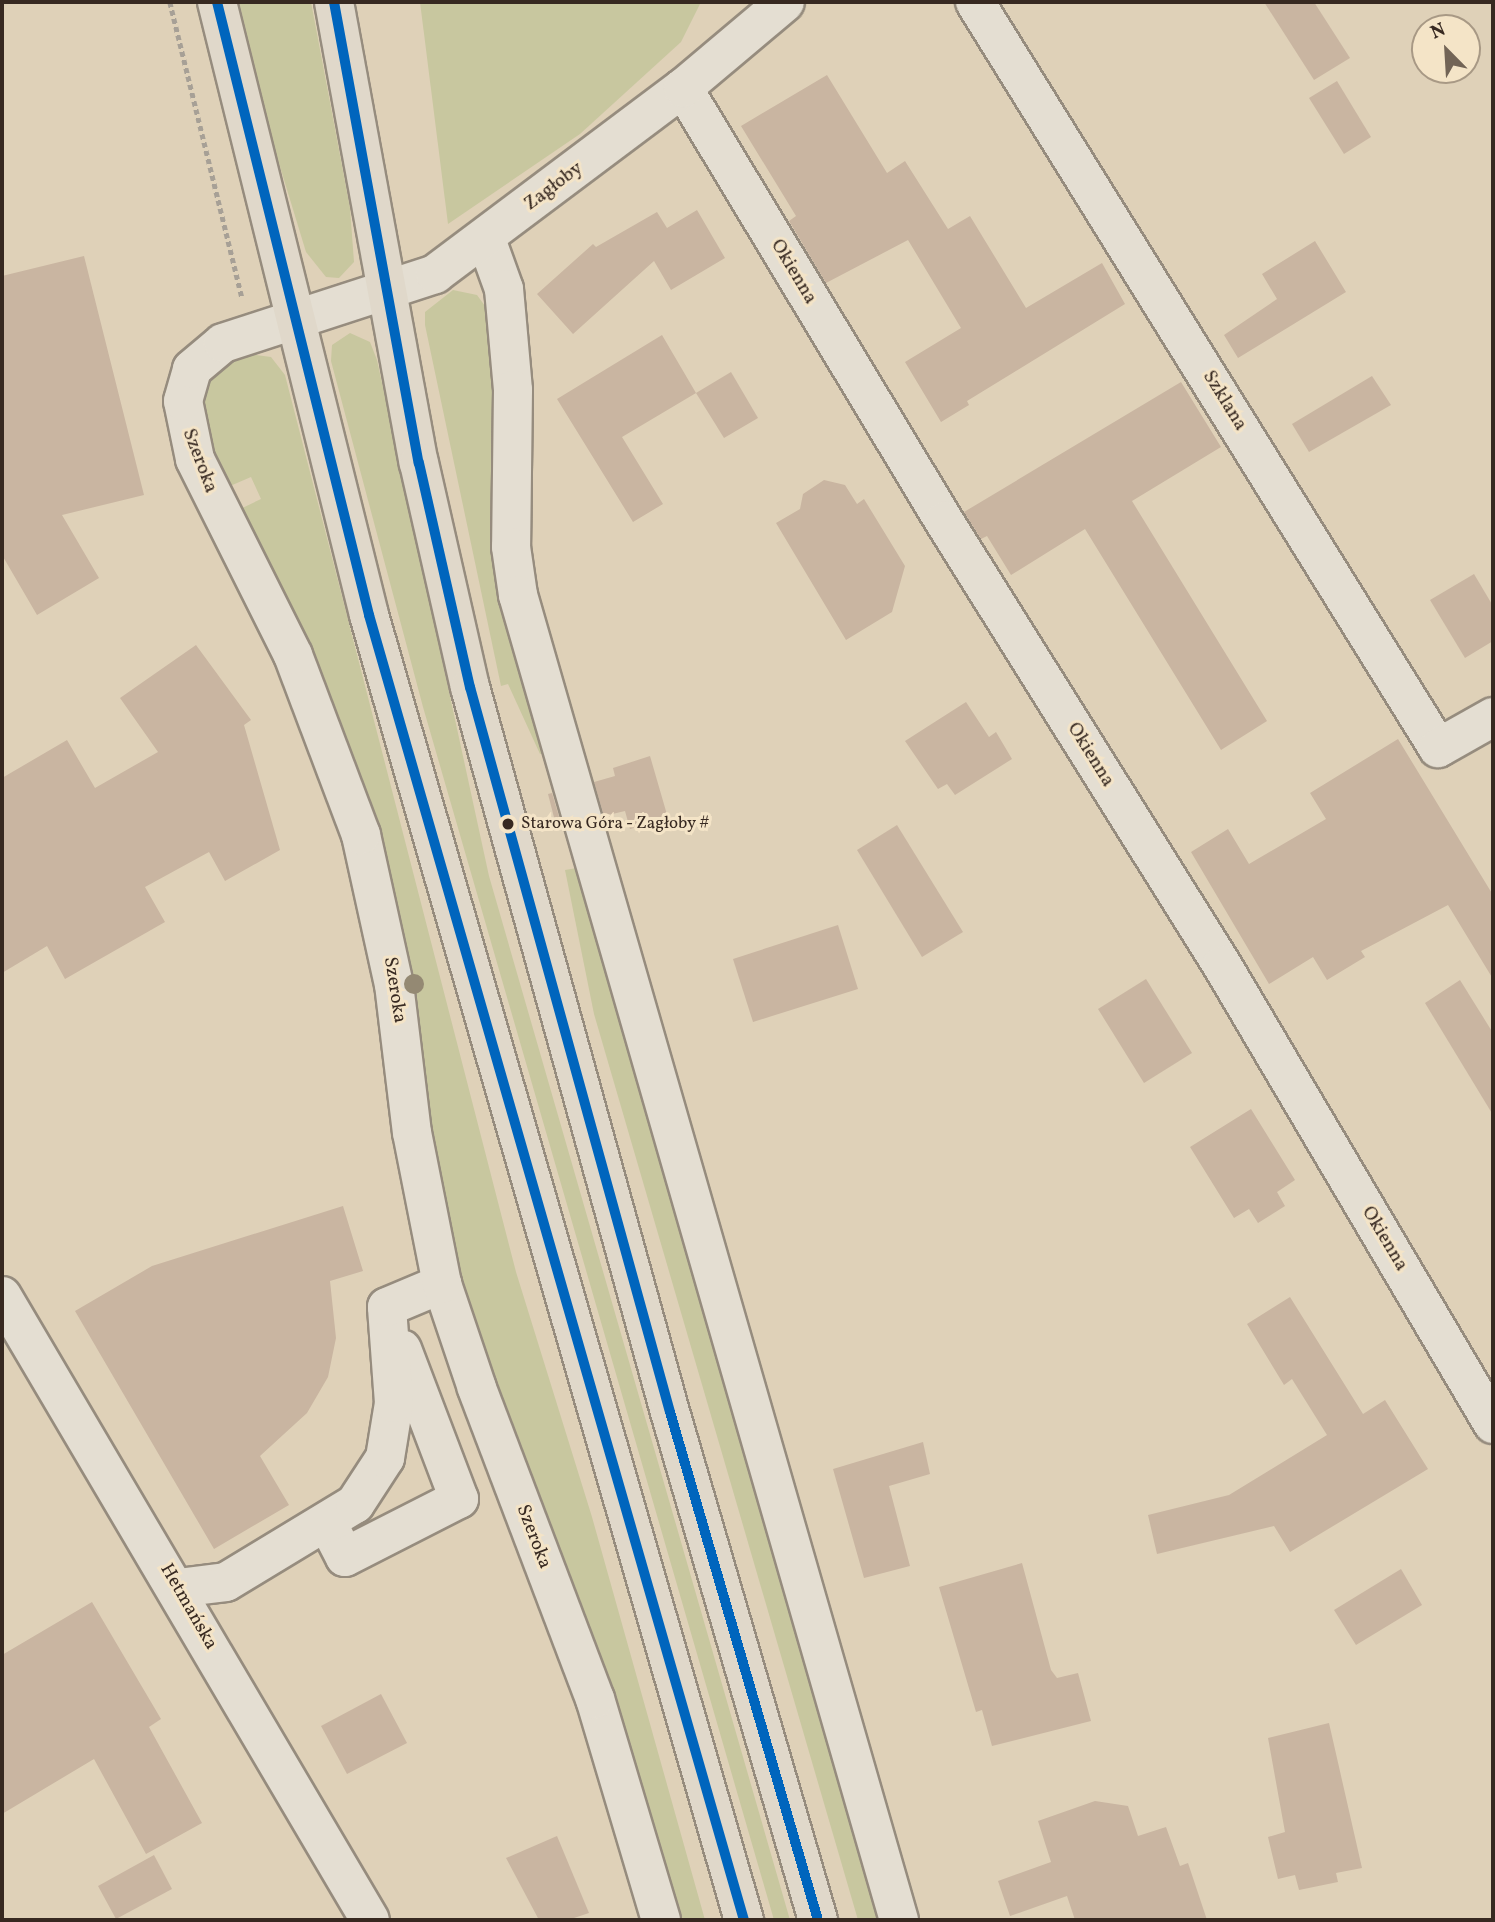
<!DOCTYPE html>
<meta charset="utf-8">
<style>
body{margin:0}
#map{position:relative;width:1495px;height:1922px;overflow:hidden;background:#dfd1b8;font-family:Vollkorn,serif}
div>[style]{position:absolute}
.green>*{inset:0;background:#c8c79f}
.building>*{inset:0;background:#c9b5a1}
.path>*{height:4.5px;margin-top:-2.25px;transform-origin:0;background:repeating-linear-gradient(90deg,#a7a096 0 5px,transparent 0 8.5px)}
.roads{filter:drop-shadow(2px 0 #968c7e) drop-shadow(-2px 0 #968c7e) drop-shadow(0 2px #968c7e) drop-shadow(0 -2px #968c7e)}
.minor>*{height:38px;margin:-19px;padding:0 19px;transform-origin:19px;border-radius:19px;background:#e4ded2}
.major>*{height:38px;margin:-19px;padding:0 19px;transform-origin:19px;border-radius:19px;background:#e0d8ca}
.bus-1>*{height:10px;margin:-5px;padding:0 5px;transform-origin:5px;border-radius:5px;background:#0065bd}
.trees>*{width:20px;height:20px;margin:-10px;border-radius:50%;background:#948973}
.dots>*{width:19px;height:19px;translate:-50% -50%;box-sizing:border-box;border:4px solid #f4e4c7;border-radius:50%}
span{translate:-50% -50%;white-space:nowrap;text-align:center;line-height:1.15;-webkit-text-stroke:6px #f4e4c7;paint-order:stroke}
.bus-label{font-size:17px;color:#372921}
.left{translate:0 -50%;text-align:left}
.street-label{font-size:19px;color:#372921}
.frame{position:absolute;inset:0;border:4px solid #372921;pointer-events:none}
.north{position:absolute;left:1411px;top:14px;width:70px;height:70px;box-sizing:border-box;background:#f4e4c7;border:2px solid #a89985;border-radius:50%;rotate:336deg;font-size:19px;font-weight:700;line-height:28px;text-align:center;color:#372921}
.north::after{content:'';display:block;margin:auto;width:24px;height:32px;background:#726456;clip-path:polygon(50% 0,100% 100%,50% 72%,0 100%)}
</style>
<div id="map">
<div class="green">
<div style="clip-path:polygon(239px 2px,311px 2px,350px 208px,354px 262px,339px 278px,326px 277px,306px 252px,274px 147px)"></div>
<div style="clip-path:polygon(420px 2px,701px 2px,681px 42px,580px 134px,448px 224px)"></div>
<div style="clip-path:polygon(453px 290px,477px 295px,485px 306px,550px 751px,540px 754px,508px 684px,501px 686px,425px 325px,425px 312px)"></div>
<div style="clip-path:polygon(350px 333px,370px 342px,377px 360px,489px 876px,790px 1920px,774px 1920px,423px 707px,331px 361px,332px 345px)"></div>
<div style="clip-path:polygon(240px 353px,271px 357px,285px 375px,516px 1272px,592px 1517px,705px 1920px,671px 1920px,452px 1275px,413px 1052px,234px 512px,261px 499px,251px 477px,223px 489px,198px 405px,211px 372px)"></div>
<div style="clip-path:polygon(583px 867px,886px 1920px,858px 1920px,594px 1014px,565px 870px)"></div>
</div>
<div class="building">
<div style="clip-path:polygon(1264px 2px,1314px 2px,1350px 58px,1314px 80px)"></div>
<div style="clip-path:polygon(827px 75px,887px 173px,905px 161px,948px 229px,970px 216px,1026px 308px,1102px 263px,1125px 304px,967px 401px,969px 405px,941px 422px,905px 362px,961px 328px,908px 240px,826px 283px,789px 221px,796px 216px,741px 126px)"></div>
<div style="clip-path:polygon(1337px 81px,1371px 137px,1344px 154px,1309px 98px)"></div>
<div style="clip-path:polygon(697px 210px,725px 258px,671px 290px,654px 261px,573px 334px,537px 294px,593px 244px,596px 247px,657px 212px,667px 228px)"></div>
<div style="clip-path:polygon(1315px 241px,1346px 292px,1238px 358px,1224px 335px,1277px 299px,1262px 274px)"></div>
<div style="clip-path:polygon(84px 256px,144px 495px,62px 515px,99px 578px,37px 615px,2px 555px,2px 276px)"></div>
<div style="clip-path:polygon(662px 335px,696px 393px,622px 437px,663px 504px,633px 522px,557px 399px)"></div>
<div style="clip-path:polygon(731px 372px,758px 418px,724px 438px,696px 393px)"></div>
<div style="clip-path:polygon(1372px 376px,1391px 405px,1309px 452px,1292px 424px)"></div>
<div style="clip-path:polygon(1181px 382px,1221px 447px,1132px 501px,1267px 721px,1221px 750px,1085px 529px,1011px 575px,987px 536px,981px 539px,964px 512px)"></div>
<div style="clip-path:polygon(824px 480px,845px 485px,857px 504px,864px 499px,905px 566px,892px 612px,846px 640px,776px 523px,800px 509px,803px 494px)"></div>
<div style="clip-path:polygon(1474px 574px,1493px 606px,1493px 641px,1465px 658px,1430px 600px)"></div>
<div style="clip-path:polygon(196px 645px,251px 720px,244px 725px,280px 850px,225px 881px,209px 852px,145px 887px,165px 922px,65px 979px,47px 946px,2px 973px,2px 778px,67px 740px,95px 788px,158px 752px,120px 698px)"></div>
<div style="clip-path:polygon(966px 702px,989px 737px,996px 732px,1012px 759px,955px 795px,947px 784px,938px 789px,905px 741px)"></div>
<div style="clip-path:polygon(1398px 739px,1493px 895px,1493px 979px,1448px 905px,1361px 951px,1365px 957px,1327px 980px,1313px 957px,1269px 984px,1191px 852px,1228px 829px,1249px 864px,1326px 819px,1310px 793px)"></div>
<div style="clip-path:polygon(650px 756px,668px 818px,630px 829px,625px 811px,604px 816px,594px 782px,615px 776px,613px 768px)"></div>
<div style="clip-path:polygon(552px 793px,562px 827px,557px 829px,548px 794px)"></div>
<div style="clip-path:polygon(897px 825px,963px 932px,922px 957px,857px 850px)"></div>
<div style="clip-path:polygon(838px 925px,858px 989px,753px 1022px,733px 959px)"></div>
<div style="clip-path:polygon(1146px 979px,1192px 1053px,1144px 1083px,1098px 1009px)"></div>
<div style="clip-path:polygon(1460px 980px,1493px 1033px,1493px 1115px,1425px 1003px)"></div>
<div style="clip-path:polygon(1251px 1109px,1295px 1180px,1277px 1192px,1285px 1206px,1258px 1223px,1249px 1209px,1234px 1218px,1190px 1147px)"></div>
<div style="clip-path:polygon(343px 1206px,363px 1271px,330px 1281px,336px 1338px,328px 1377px,307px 1413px,260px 1456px,289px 1505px,214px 1549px,75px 1311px,152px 1266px)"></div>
<div style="clip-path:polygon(1290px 1297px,1363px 1414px,1385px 1400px,1428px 1469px,1290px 1552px,1274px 1526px,1157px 1554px,1148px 1515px,1229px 1495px,1327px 1435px,1292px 1379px,1284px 1385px,1247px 1324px)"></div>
<div style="clip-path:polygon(923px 1442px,930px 1474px,889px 1486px,910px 1566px,864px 1578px,833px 1469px)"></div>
<div style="clip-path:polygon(1022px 1563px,1051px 1670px,1057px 1678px,1078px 1673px,1091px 1721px,992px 1746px,982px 1710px,976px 1712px,939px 1587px)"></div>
<div style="clip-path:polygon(1401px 1569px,1422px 1605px,1356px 1645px,1334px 1610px)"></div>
<div style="clip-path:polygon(92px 1602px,161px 1719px,149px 1727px,202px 1823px,146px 1854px,94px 1759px,2px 1814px,2px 1655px)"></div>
<div style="clip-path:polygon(381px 1694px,407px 1743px,347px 1774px,321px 1726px)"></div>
<div style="clip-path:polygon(1329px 1723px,1362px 1868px,1336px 1873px,1338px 1882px,1299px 1890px,1295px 1875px,1278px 1879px,1268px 1837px,1285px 1832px,1268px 1738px)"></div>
<div style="clip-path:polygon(1095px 1801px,1128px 1806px,1138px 1836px,1166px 1827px,1180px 1866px,1188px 1863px,1207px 1920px,1075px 1920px,1067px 1896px,1010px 1916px,998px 1881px,1051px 1862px,1038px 1821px)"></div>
<div style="clip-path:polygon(557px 1836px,589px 1913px,568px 1920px,539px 1920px,506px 1858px)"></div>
<div style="clip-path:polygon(154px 1855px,172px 1889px,116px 1919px,98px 1886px)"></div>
</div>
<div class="path">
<div style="left:170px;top:2px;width:304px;rotate:76.3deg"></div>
</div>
<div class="roads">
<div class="minor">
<div style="left:975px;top:2px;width:878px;rotate:58.17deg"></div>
<div style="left:1438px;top:748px;width:63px;rotate:-29.4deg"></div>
<div style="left:683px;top:88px;width:506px;rotate:58.92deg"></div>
<div style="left:944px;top:521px;width:524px;rotate:57.95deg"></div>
<div style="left:1222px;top:965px;width:533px;rotate:59.44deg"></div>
<div style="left:486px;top:239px;width:53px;rotate:70.2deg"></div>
<div style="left:504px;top:289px;width:101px;rotate:84.9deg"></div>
<div style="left:513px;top:390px;width:157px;rotate:90.7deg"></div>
<div style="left:511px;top:547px;width:49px;rotate:81.7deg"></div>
<div style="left:518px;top:595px;width:1379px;rotate:73.96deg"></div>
<div style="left:2px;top:1296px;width:724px;rotate:59.47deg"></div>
<div style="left:328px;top:1524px;width:37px;rotate:63deg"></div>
<div style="left:345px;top:1557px;width:128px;rotate:-27deg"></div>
<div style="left:459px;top:1499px;width:160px;rotate:-110.8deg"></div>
<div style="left:178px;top:1588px;width:48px;rotate:-7.1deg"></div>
<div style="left:226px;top:1582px;width:151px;rotate:-31.2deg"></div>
<div style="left:355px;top:1504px;width:55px;rotate:-56.9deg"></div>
<div style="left:385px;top:1458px;width:56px;rotate:-80.7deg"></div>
<div style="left:394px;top:1403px;width:96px;rotate:-94.2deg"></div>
<div style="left:387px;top:1307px;width:60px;rotate:-22.7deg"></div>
<div style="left:661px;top:1920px;width:231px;rotate:-106.6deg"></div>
<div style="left:595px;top:1699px;width:333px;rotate:-110.8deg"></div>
<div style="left:477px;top:1388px;width:110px;rotate:-108.6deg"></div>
<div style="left:442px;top:1284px;width:154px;rotate:-101.2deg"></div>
<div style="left:412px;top:1133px;width:149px;rotate:-96.9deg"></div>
<div style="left:394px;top:985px;width:154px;rotate:-102.4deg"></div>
<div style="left:361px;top:835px;width:192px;rotate:-110.7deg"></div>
<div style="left:293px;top:655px;width:219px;rotate:-116.6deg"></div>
<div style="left:195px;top:459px;width:59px;rotate:-101.7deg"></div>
<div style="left:183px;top:401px;width:33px;rotate:-74deg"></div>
<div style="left:192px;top:369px;width:40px;rotate:-40deg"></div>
<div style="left:223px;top:343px;width:223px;rotate:-18deg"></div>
<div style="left:435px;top:274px;width:310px;rotate:-36.9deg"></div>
<div style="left:683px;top:88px;width:133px;rotate:-40.1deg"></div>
</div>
<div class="major">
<div style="left:217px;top:2px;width:632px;rotate:76.07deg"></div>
<div style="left:369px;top:615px;width:1358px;rotate:73.97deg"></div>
<div style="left:334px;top:2px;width:469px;rotate:79.6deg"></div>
<div style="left:419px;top:463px;width:230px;rotate:77.2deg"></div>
<div style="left:470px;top:687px;width:752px;rotate:74.58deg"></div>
<div style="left:670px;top:1412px;width:529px;rotate:73.76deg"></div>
</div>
</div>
<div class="bus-1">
<div style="left:217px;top:2px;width:632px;rotate:76.07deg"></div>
<div style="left:369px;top:615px;width:1358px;rotate:73.97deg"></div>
<div style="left:334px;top:2px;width:469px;rotate:79.6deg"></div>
<div style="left:419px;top:463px;width:230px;rotate:77.2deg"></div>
<div style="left:470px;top:687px;width:752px;rotate:74.58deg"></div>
<div style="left:670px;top:1412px;width:529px;rotate:73.76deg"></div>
</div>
<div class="trees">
<div style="left:414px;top:984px"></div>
</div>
<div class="dots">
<div style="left:508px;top:824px;background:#372921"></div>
</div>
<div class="bus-label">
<span class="left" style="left:521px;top:824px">Starowa Góra - Zagłoby #</span>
</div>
<div class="street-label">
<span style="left:554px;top:187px;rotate:-37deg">Zagłoby</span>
<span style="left:793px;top:272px;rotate:59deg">Okienna</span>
<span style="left:1224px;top:401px;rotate:58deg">Szklana</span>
<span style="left:199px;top:461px;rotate:69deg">Szeroka</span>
<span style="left:1090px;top:755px;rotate:58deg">Okienna</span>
<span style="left:394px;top:990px;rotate:81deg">Szeroka</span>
<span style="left:1384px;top:1239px;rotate:59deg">Okienna</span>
<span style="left:533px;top:1537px;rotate:69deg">Szeroka</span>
<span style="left:188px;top:1607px;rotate:60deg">Hetmańska</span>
</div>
<div class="frame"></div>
<div class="north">N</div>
</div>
